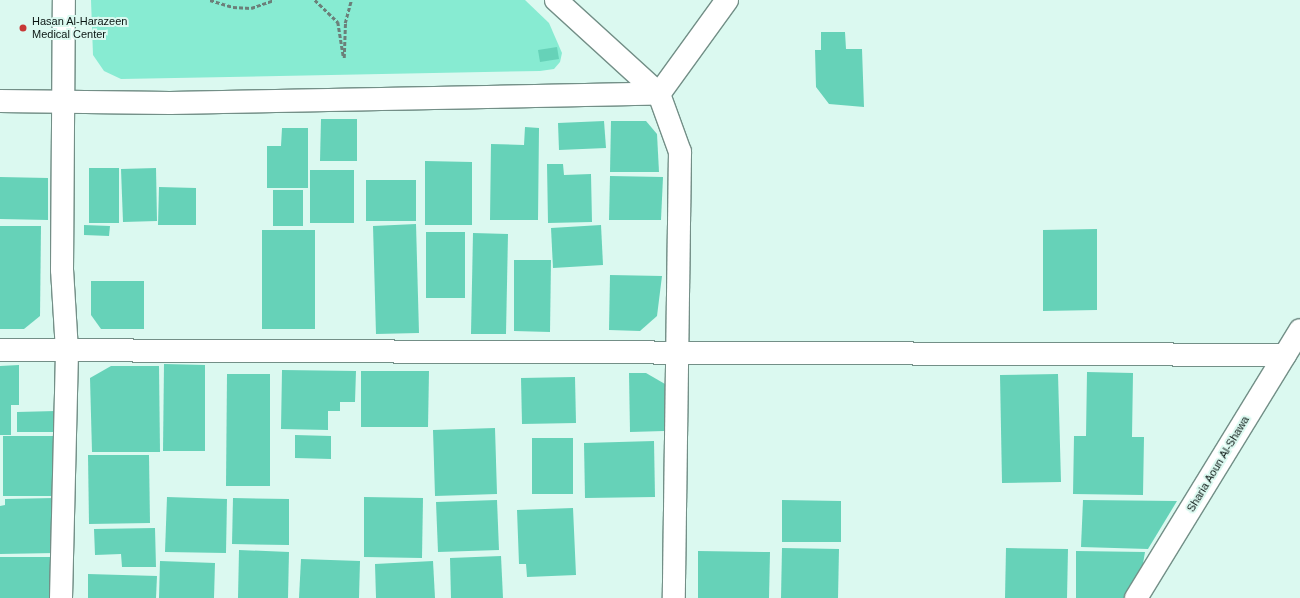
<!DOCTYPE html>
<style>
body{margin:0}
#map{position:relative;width:1300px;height:598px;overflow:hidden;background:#dbf9f0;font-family:Arial,sans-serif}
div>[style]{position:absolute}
.green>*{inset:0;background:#87ebd2}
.building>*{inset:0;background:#66d2b8}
.path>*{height:2.5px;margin-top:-1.25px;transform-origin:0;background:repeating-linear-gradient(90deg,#6b7f79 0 4px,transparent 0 6px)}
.roads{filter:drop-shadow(1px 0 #738f87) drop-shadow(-1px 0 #738f87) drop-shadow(0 1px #738f87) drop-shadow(0 -1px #738f87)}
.street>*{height:22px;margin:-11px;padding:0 11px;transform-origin:11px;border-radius:11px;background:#fff}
.dots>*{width:11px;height:11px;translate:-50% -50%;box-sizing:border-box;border:2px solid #dbf9f0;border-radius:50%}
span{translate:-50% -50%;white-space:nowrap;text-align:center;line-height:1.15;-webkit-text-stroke:4px #dbf9f0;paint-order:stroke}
.poi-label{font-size:11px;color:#0b1613}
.left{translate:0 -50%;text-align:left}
.street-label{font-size:11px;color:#0b1613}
</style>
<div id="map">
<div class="green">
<div style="clip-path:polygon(91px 0,525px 0,549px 23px,562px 53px,560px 62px,554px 69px,540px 71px,121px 79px,104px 71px,93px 55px)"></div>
</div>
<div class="building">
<div style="clip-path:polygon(821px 32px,845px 32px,846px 49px,862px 49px,864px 107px,829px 104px,816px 87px,815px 50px,821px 50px)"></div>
<div style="clip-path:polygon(557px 47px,559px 59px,540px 62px,538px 50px)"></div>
<div style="clip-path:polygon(321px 119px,357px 119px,357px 161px,320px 161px)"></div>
<div style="clip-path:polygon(604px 121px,606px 148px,559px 150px,558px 123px)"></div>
<div style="clip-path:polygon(611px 121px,646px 121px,657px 134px,659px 172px,610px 172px)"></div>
<div style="clip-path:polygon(525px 127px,539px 128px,538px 220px,490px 220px,491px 144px,524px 145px)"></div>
<div style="clip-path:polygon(282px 128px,308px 128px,308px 188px,267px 188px,267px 146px,281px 146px)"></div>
<div style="clip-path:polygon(425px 161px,472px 162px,472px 225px,425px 225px)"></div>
<div style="clip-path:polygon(547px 164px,563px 164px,564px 175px,591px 174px,592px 222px,548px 223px)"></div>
<div style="clip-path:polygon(89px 168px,119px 168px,119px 223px,89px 223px)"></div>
<div style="clip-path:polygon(156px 168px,157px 221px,123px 222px,121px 169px)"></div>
<div style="clip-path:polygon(310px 170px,354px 170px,354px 223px,310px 223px)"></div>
<div style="clip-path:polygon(610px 176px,663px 177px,661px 220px,609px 220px)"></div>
<div style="clip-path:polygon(0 177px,48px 178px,48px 220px,0 219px)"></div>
<div style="clip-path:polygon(366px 180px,416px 180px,416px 221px,366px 221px)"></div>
<div style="clip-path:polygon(159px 187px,196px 188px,196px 225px,158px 225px)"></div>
<div style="clip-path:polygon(273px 190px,303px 190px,303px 226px,273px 226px)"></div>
<div style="clip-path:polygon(416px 224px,419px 333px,376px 334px,373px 226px)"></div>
<div style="clip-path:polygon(84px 225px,110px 226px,109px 236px,84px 235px)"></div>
<div style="clip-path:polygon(601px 225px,603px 265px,553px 268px,551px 228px)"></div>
<div style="clip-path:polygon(0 226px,41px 226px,40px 316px,24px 329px,0 329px)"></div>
<div style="clip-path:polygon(1097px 229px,1097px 310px,1043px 311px,1043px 230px)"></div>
<div style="clip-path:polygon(262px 230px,315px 230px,315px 329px,262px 329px)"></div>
<div style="clip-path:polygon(426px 232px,465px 232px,465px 298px,426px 298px)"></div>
<div style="clip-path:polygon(473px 233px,508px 234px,506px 334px,471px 334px)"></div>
<div style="clip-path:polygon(514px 260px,551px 260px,550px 332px,514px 331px)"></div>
<div style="clip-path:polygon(610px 275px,662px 276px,657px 316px,640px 331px,609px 330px)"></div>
<div style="clip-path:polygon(91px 281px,144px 281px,144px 329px,101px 329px,91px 315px)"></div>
<div style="clip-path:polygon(164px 364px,205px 365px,205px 451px,163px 451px)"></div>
<div style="clip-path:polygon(19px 365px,19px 405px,11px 405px,11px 435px,0 435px,0 366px)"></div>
<div style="clip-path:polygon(111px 366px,159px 366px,160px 452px,92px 452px,90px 378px)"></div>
<div style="clip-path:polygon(282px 370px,356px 371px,355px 402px,340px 402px,340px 411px,328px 411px,328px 430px,281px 429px)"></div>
<div style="clip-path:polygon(361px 371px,429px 371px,428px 427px,361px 427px)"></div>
<div style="clip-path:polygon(1087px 372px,1133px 373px,1132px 437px,1144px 437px,1143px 495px,1073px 494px,1074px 436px,1086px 436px)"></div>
<div style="clip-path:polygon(629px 373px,646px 373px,665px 384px,664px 431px,630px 432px)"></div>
<div style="clip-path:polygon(227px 374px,270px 374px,270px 486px,226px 486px)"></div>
<div style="clip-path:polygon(1058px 374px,1061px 482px,1002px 483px,1000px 375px)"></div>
<div style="clip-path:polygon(575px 377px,576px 423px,522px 424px,521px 378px)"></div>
<div style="clip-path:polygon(56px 411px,56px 432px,17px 432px,17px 412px)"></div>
<div style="clip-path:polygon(495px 428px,497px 494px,435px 496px,433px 430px)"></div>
<div style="clip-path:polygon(295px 435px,331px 436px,331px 459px,295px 458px)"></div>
<div style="clip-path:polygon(3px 436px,55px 436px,55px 496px,3px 496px)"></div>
<div style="clip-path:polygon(532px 438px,573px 438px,573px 494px,532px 494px)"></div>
<div style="clip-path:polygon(654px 441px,655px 497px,585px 498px,584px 443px)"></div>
<div style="clip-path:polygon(88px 455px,149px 455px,150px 523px,89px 524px)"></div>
<div style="clip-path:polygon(167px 497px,227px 499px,226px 553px,165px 552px)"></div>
<div style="clip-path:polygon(364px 497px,423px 498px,422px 558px,364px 557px)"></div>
<div style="clip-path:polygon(55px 498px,55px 553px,0 554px,0 506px,5px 505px,5px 499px)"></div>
<div style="clip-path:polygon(233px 498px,289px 499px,289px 545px,232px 544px)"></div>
<div style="clip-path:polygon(497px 500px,499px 550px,438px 552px,436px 502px)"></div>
<div style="clip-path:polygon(782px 500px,841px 501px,841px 542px,782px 542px)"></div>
<div style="clip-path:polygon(1083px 500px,1177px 501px,1148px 549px,1081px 547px)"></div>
<div style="clip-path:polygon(573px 508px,576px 575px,527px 577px,526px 564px,519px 564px,517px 510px)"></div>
<div style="clip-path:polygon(155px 528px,156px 567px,122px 567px,121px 554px,95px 555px,94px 529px)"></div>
<div style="clip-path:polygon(782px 548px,839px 549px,838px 598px,781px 598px)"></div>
<div style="clip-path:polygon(1006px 548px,1068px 549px,1067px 598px,1005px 598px)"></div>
<div style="clip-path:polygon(239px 550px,289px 552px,288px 598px,238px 598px)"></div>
<div style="clip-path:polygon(698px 551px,770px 552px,769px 598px,698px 598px)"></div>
<div style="clip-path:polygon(1076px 551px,1145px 552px,1139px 587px,1130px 598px,1076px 598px)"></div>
<div style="clip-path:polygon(501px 556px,503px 598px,451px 598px,450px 558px)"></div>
<div style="clip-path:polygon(0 557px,53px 557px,54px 598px,0 598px)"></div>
<div style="clip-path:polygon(301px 559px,360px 561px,359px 598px,299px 598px)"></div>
<div style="clip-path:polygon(160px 561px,215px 563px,214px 598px,159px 598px)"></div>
<div style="clip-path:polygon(433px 561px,435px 598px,376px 598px,375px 564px)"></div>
<div style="clip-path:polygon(88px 574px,157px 576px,156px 598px,88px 598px)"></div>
</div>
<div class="path">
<div style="left:210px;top:0;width:24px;rotate:17deg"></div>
<div style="left:233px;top:7px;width:18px;rotate:3deg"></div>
<div style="left:251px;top:8px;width:24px;rotate:-19deg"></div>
<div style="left:315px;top:0;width:32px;rotate:44deg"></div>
<div style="left:338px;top:22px;width:36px;rotate:81deg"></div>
<div style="left:344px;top:58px;width:35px;rotate:-88deg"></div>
<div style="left:345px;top:23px;width:24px;rotate:-75deg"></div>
</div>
<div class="roads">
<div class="street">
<div style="left:556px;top:0;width:139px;rotate:42.4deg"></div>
<div style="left:659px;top:94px;width:62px;rotate:70.1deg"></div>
<div style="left:680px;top:152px;width:446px;rotate:90.8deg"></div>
<div style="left:659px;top:94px;width:116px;rotate:-54.1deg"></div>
<div style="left:0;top:101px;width:170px;rotate:0.7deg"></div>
<div style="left:170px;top:103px;width:489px;rotate:-1.1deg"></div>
<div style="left:0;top:350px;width:1285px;rotate:0.22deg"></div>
<div style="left:61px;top:598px;width:247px;rotate:-88.6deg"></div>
<div style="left:67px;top:351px;width:81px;rotate:-93.5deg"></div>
<div style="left:62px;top:270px;width:270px;rotate:-89.6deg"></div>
<div style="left:1136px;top:598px;width:314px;rotate:-58.5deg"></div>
</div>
</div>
<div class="dots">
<div style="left:23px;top:28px;background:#c73836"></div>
</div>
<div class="poi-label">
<span class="left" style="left:32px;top:28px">Hasan Al-Harazeen<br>Medical Center</span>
</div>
<div class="street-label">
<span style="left:1218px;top:464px;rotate:-59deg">Sharia Aoun Al-Shawa</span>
</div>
</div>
